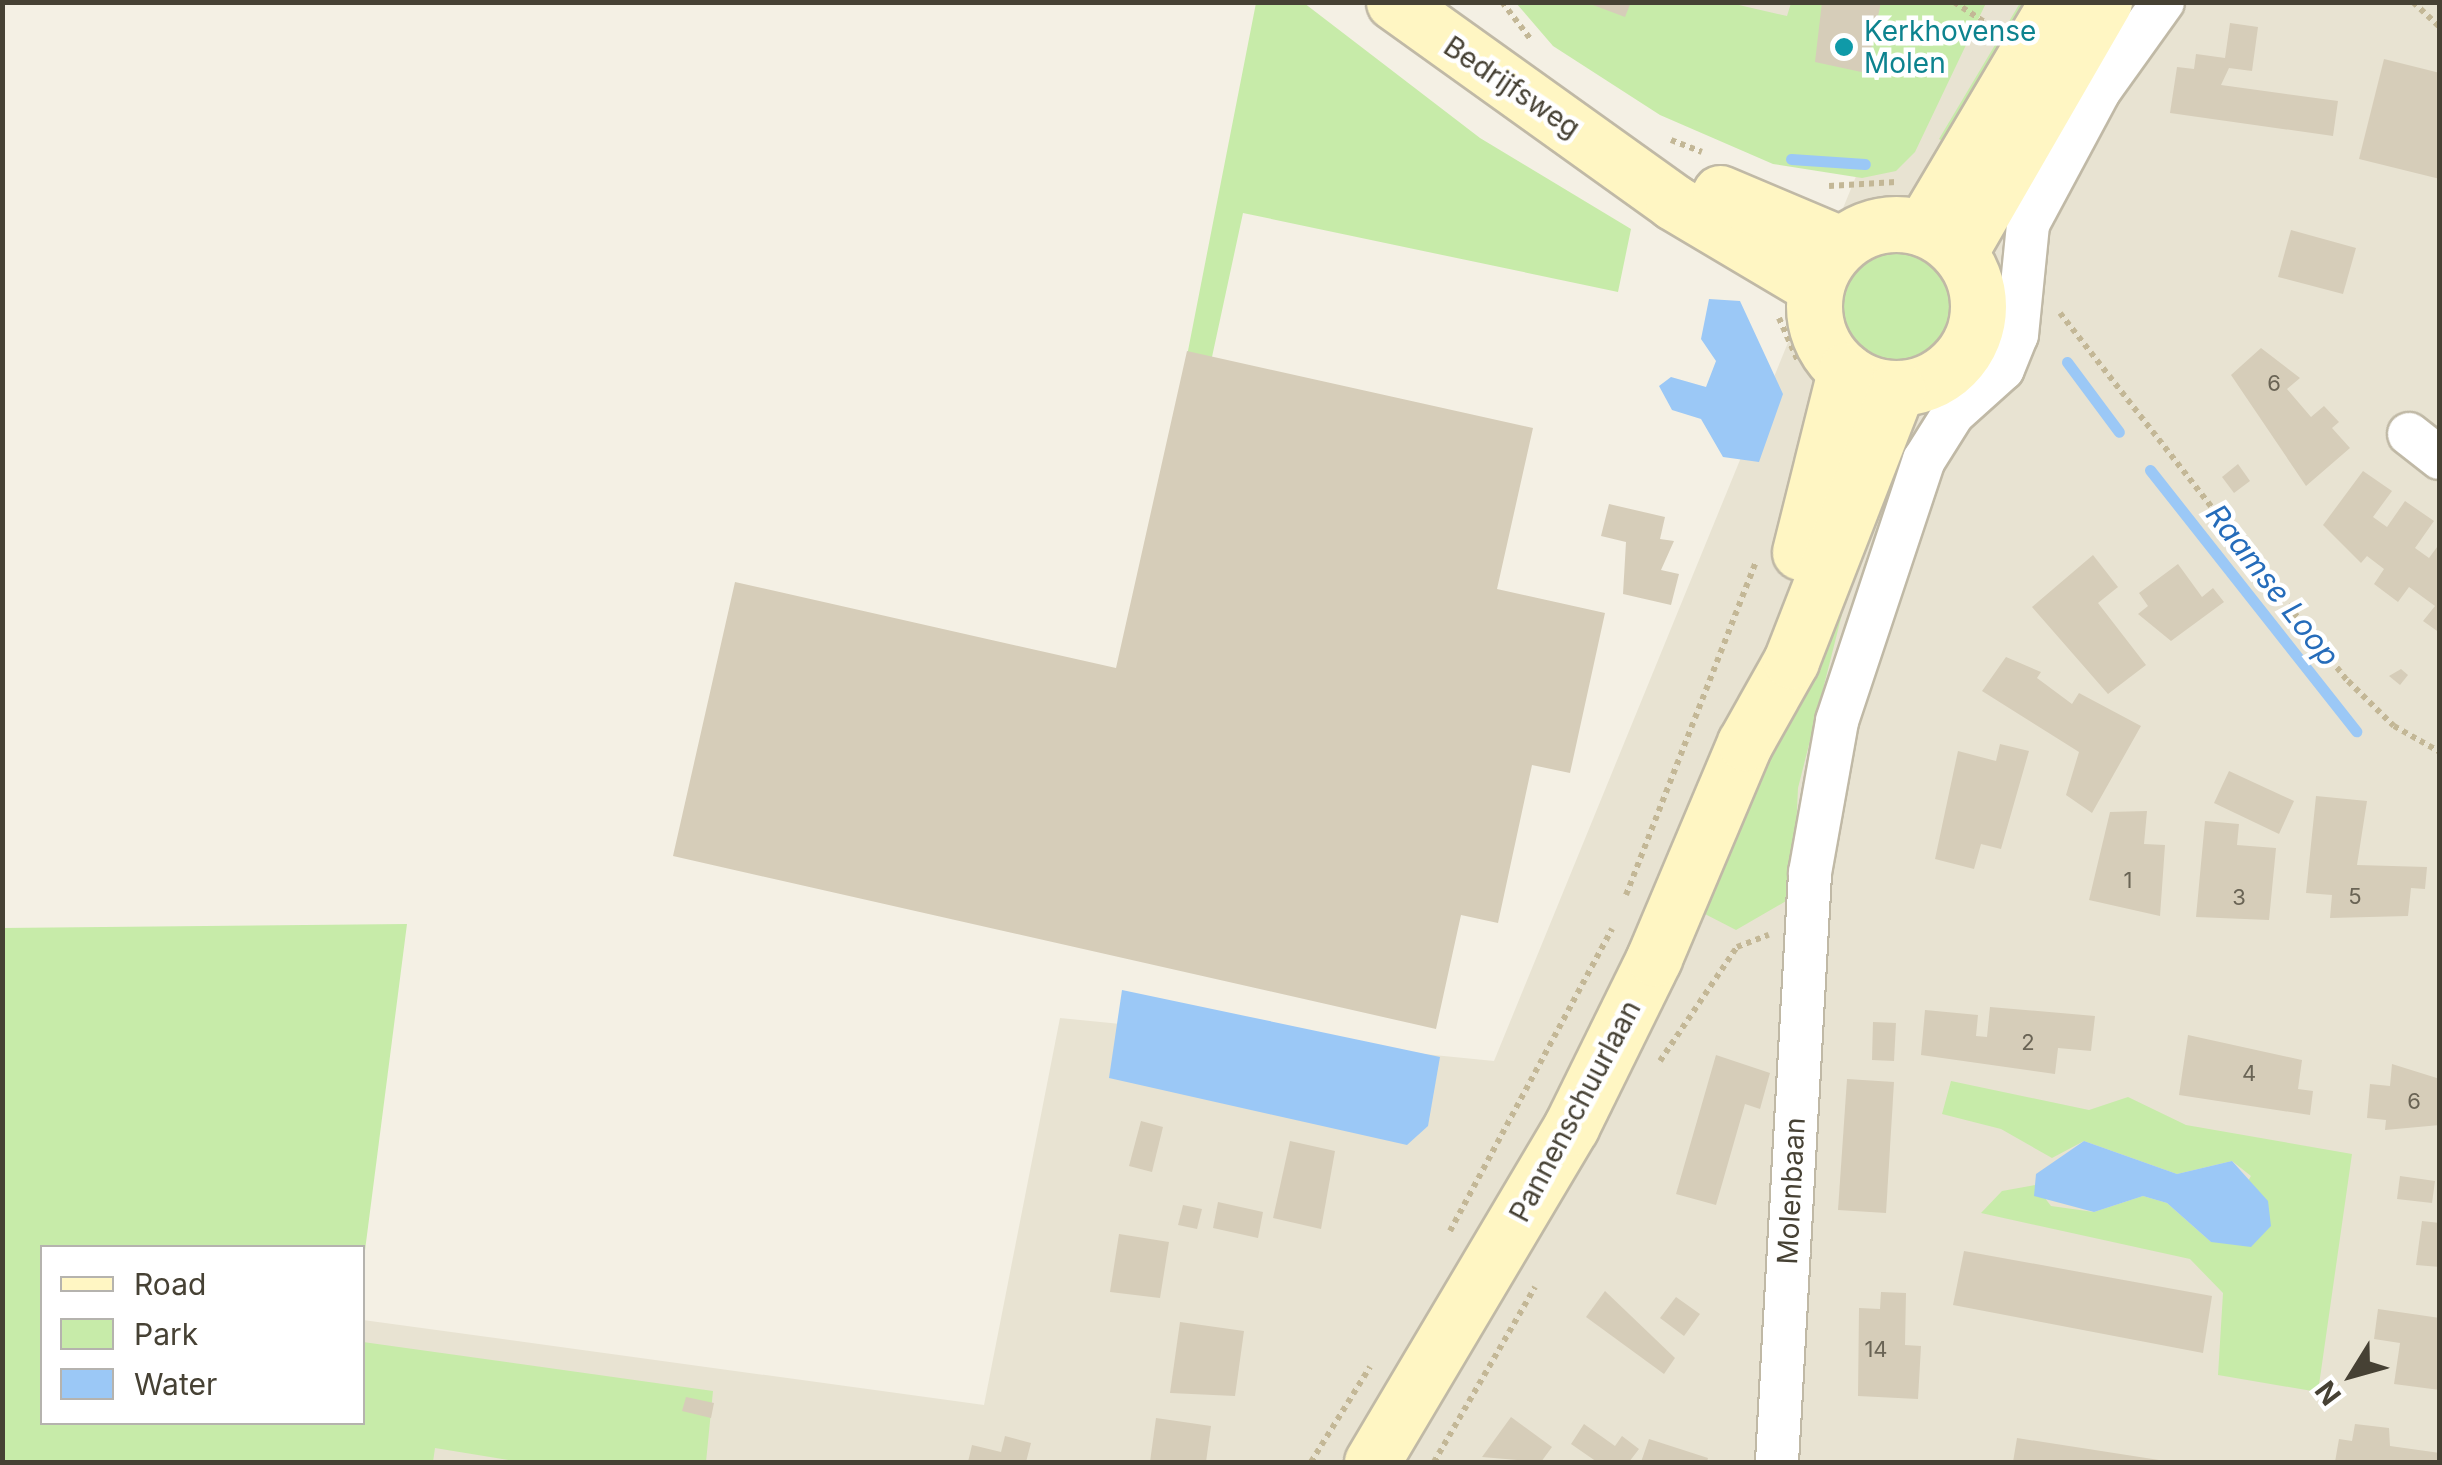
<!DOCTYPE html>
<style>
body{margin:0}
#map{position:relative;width:2442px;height:1465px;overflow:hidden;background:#f4f0e4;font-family:Inter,sans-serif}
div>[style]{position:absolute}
.residential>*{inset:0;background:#e8e3d2}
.green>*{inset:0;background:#c7eba9}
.round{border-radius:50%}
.water>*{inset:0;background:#9bc8f6}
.stream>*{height:11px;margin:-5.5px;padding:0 5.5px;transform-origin:5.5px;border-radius:5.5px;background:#9bc8f6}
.building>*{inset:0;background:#d6cdb9}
.path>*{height:6px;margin-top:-3px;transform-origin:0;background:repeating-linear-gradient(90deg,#c3b796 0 5px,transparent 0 10px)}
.roads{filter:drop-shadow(2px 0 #c0b9a6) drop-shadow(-2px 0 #c0b9a6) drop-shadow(0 2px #c0b9a6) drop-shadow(0 -2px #c0b9a6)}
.minor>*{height:42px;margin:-21px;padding:0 21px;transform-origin:21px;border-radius:21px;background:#fff}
.secondary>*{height:55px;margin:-27.5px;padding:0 27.5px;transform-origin:27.5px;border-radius:27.5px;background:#fff6c3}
.secondary>.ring{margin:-27.5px;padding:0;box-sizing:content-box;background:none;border:55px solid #fff6c3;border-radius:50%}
.dots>*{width:28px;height:28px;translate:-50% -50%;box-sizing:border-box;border:5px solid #fff;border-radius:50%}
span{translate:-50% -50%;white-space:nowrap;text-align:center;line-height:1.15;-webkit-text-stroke:9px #fff;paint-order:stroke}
.number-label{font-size:22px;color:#6a6455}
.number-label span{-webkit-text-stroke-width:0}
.culture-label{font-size:28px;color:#0d838f}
.left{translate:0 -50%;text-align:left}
.street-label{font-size:28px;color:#464134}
.water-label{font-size:30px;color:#256cba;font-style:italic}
.frame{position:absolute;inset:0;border:5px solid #464134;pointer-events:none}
.legend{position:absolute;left:40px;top:1245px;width:325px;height:180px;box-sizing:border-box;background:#fff;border:2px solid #b5b3ae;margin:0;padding:12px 18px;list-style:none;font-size:30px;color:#464134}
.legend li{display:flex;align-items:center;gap:20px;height:50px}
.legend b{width:50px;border:2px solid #b5b3ae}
.north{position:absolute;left:2302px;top:1325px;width:100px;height:100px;-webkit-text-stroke:8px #fff;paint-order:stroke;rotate:233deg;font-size:28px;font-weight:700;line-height:40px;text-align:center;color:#464134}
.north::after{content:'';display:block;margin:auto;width:35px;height:45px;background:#464134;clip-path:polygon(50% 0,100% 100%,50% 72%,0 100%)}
</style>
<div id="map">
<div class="residential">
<div style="clip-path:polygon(1528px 3px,2439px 3px,2439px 1462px,314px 1462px,362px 1422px,363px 1320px,984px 1405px,1060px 1018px,1494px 1061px,1857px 174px)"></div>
</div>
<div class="green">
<div style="clip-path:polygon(1726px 2px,1787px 16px,1791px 3px,1986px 3px,1915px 152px,1896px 171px,1862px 178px,1773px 164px,1660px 115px,1553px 46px,1516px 3px)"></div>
<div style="clip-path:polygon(1256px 3px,1304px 3px,1480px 138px,1631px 229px,1618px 292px,1243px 213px,1209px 371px,1185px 366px)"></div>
<div style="clip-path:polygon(2020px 3px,2044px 3px,1957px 149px,1939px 139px)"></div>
<div class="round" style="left:1836px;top:245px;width:120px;height:120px"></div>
<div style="clip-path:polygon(1861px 539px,1798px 788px,1793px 897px,1736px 930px,1703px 913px)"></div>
<div style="clip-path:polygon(407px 924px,363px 1266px,362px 1248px,42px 1248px,42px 1422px,362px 1422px,363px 1342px,713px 1391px,706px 1462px,521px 1462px,435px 1448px,433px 1462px,3px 1462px,2px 928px)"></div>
<div style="clip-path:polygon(1951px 1081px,2089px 1110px,2128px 1097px,2186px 1125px,2352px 1154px,2318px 1392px,2218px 1375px,2223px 1293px,2190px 1259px,1981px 1213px,2002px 1191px,2035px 1185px,2051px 1206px,2094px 1212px,2143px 1196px,2167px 1203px,2211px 1242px,2251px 1176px,2232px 1161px,2177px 1174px,2084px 1141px,2052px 1158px,2001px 1129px,1942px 1114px)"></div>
</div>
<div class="water">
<div style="clip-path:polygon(1709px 299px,1740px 301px,1783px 394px,1759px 462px,1723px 457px,1701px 419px,1672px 410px,1659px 386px,1671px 377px,1706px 387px,1716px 361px,1701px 339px)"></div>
<div style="clip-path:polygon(1122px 990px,1440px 1057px,1428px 1126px,1407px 1145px,1109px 1078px)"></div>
<div style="clip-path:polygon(2084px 1141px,2177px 1174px,2232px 1161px,2268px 1201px,2271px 1226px,2251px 1247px,2211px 1242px,2167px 1203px,2143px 1196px,2094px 1212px,2034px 1196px,2036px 1174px)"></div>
</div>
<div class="stream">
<div style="left:1791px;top:159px;width:74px;rotate:3.9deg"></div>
<div style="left:2067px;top:362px;width:87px;rotate:53.4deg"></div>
<div style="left:2150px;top:470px;width:333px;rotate:51.7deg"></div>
</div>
<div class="building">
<div style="clip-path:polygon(1585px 2px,1631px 2px,1625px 17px)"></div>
<div style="clip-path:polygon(1822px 2px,1881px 2px,1866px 73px,1815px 62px)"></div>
<div style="clip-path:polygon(2230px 23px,2258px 27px,2252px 71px,2229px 68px,2221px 85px,2338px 101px,2333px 136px,2170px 113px,2177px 67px,2194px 69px,2196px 54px,2225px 58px)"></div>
<div style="clip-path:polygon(2384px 59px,2440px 73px,2440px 179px,2359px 159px)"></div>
<div style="clip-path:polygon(2291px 230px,2356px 248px,2343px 294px,2278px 277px)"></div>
<div style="clip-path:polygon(2261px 348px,2300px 378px,2287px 389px,2311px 417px,2324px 406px,2339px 422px,2332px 428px,2350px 448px,2306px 486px,2231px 375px)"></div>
<div style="clip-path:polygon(1187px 351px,1533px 428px,1497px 589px,1605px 613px,1570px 773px,1532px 765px,1498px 923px,1461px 915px,1436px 1029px,673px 856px,735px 582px,1116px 668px)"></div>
<div style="clip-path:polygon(2238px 464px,2250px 481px,2234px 493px,2222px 477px)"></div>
<div style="clip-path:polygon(2363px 471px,2392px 491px,2373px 517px,2387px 527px,2405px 501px,2434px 521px,2415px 548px,2429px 558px,2440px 543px,2440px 633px,2423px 621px,2435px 606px,2409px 587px,2398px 602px,2374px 584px,2384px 569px,2367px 556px,2361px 563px,2323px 525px)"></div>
<div style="clip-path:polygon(1609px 504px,1665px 517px,1660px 539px,1674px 541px,1661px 570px,1679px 574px,1671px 605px,1623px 594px,1626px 542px,1601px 536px)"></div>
<div style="clip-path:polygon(2093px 555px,2118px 587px,2098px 603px,2146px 665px,2108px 694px,2032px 607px)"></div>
<div style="clip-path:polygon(2178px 564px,2202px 597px,2213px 588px,2224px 602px,2171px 641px,2138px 614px,2148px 606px,2139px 593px)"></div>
<div style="clip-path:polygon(2006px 657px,2041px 672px,2037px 678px,2072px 704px,2079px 693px,2141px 726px,2092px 813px,2066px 795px,2079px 752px,1982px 691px)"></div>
<div style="clip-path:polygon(2401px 669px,2408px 675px,2400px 685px,2389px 676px)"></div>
<div style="clip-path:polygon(2000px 744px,2029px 751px,2001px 849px,1981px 844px,1974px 869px,1935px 859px,1958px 751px,1996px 761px)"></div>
<div style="clip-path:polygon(2229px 771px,2294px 801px,2279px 834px,2214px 803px)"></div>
<div style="clip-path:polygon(2316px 796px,2367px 801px,2357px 865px,2427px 867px,2425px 889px,2411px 888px,2408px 916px,2330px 918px,2332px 895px,2306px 893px)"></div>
<div style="clip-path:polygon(2147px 811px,2144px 844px,2165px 845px,2160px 916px,2089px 900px,2110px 812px)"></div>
<div style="clip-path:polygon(2205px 821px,2239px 824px,2237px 845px,2276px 848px,2269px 920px,2196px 917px)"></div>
<div style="clip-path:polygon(1990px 1007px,2095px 1016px,2091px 1051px,2058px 1048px,2055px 1074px,1921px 1055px,1925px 1010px,1978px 1015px,1976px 1036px,1987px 1037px)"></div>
<div style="clip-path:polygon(1873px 1022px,1896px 1023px,1894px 1061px,1872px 1060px)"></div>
<div style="clip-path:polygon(2188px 1035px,2302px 1060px,2298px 1089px,2313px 1091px,2310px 1115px,2179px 1095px)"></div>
<div style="clip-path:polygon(1716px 1055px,1770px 1073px,1760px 1109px,1745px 1104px,1716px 1205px,1676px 1194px)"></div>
<div style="clip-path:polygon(2392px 1064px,2440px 1079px,2440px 1125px,2385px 1130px,2386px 1120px,2367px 1118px,2370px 1084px,2390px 1086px)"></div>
<div style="clip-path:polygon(1847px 1079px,1894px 1082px,1886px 1213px,1838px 1210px)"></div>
<div style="clip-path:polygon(1141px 1121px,1163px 1127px,1152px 1172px,1129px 1166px)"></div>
<div style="clip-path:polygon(1290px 1141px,1335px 1151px,1321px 1229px,1273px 1218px)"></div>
<div style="clip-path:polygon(2400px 1176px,2435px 1181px,2432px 1203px,2397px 1199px)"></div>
<div style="clip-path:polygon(1218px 1202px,1263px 1212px,1258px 1238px,1213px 1228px)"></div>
<div style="clip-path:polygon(1183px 1205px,1202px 1209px,1197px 1229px,1178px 1225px)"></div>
<div style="clip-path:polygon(2422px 1221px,2440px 1223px,2440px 1267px,2416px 1265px)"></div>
<div style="clip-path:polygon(1119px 1234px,1169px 1242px,1160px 1298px,1110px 1292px)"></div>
<div style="clip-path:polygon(1964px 1251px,2212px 1296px,2203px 1353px,1953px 1305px)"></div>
<div style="clip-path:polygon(1605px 1291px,1675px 1358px,1664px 1374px,1586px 1317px)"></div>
<div style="clip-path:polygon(1881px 1292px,1906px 1293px,1905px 1345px,1921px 1346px,1918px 1399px,1858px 1396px,1859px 1308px,1880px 1309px)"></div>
<div style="clip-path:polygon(1676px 1297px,1700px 1314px,1684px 1336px,1660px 1318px)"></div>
<div style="clip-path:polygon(2378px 1309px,2440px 1318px,2440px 1390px,2394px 1384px,2400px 1343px,2374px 1339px)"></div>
<div style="clip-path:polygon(1180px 1322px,1244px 1331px,1235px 1396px,1170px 1393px)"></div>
<div style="clip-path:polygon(686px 1397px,714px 1403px,711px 1418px,682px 1411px)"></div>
<div style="clip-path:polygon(1511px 1417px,1552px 1447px,1541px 1462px,1482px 1457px)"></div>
<div style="clip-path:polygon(1156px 1418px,1211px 1426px,1206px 1462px,1150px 1462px)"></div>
<div style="clip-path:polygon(1584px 1424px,1615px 1446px,1622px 1436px,1639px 1449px,1629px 1462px,1597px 1462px,1571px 1444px)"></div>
<div style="clip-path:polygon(2355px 1424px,2389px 1428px,2390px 1446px,2440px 1453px,2439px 1462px,2335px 1462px,2339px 1439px,2352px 1441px)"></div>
<div style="clip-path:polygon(1005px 1436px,1031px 1443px,1026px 1462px,968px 1462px,972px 1445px,1001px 1452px)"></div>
<div style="clip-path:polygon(2017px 1438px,2159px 1460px,2159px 1462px,2013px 1462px)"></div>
<div style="clip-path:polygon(1649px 1439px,1708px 1458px,1707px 1462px,1641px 1462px)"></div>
</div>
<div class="path">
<div style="left:1502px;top:2px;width:49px;rotate:52.4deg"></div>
<div style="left:1954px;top:2px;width:45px;rotate:33.3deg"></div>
<div style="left:2413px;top:2px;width:37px;rotate:43deg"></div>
<div style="left:1671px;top:140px;width:33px;rotate:21deg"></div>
<div style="left:1829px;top:186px;width:67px;rotate:-3.4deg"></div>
<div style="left:2060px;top:313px;width:467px;rotate:52deg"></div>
<div style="left:2348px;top:681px;width:64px;rotate:44.4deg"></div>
<div style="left:2394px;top:726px;width:53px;rotate:29.5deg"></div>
<div style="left:1779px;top:318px;width:47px;rotate:66.2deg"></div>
<div style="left:1626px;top:895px;width:357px;rotate:-68.7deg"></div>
<div style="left:1660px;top:1061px;width:138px;rotate:-56deg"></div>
<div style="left:1737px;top:947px;width:34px;rotate:-21deg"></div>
<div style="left:1450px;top:1231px;width:343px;rotate:-61.8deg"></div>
<div style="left:1311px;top:1462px;width:112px;rotate:-58.2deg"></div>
<div style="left:1434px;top:1462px;width:202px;rotate:-60deg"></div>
</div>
<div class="roads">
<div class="minor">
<div style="left:2409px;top:434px;width:39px;rotate:38deg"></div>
<div style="left:1777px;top:1462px;width:590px;rotate:-86.79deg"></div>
<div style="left:1810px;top:873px;width:154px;rotate:-79.9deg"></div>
<div style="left:1837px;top:721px;width:275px;rotate:-71.6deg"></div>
<div style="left:1924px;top:460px;width:54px;rotate:-57.8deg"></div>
<div style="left:1953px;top:414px;width:67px;rotate:-42deg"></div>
<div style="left:2003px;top:369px;width:37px;rotate:-68deg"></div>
<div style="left:2017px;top:335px;width:112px;rotate:-84.3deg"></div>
<div style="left:2028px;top:224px;width:152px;rotate:-61.8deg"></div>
<div style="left:2100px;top:90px;width:108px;rotate:-54.4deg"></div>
</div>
<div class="secondary">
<div style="left:1394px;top:2px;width:343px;rotate:35.6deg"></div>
<div style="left:1673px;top:202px;width:166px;rotate:30.7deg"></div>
<div style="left:1720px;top:193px;width:131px;rotate:22.9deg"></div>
<div class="ring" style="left:1814px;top:224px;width:109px;height:109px"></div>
<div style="left:1923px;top:228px;width:263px;rotate:-59.3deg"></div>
<div style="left:1959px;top:253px;width:290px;rotate:-60deg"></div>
<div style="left:1800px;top:552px;width:187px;rotate:-76deg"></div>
<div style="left:1372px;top:1462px;width:390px;rotate:-59.3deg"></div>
<div style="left:1571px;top:1127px;width:188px;rotate:-63.8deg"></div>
<div style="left:1654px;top:958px;width:233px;rotate:-67.1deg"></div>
<div style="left:1745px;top:743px;width:94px;rotate:-60.7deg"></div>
<div style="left:1791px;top:661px;width:292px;rotate:-68.7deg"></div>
</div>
</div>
<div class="dots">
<div style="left:1844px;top:47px;background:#0f9aa8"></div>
</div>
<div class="number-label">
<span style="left:2274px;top:384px">6</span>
<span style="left:2128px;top:881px">1</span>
<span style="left:2355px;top:897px">5</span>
<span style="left:2239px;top:898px">3</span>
<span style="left:2028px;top:1043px">2</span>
<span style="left:2249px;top:1074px">4</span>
<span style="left:2414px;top:1102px">6</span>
<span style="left:1876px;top:1350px">14</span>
</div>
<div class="culture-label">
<span class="left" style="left:1864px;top:47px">Kerkhovense<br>Molen</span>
</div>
<div class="street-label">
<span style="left:1512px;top:87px;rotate:34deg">Bedrijfsweg</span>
<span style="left:1575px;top:1111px;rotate:-62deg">Pannenschuurlaan</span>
<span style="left:1791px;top:1191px;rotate:-87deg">Molenbaan</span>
</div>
<div class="water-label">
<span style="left:2273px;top:585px;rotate:52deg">Raamse Loop</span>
</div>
<div class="frame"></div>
<ul class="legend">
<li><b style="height:12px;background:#fff6c3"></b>Road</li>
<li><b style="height:28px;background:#c7eba9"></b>Park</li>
<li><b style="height:28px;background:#9bc8f6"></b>Water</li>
</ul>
<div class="north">N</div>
</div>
